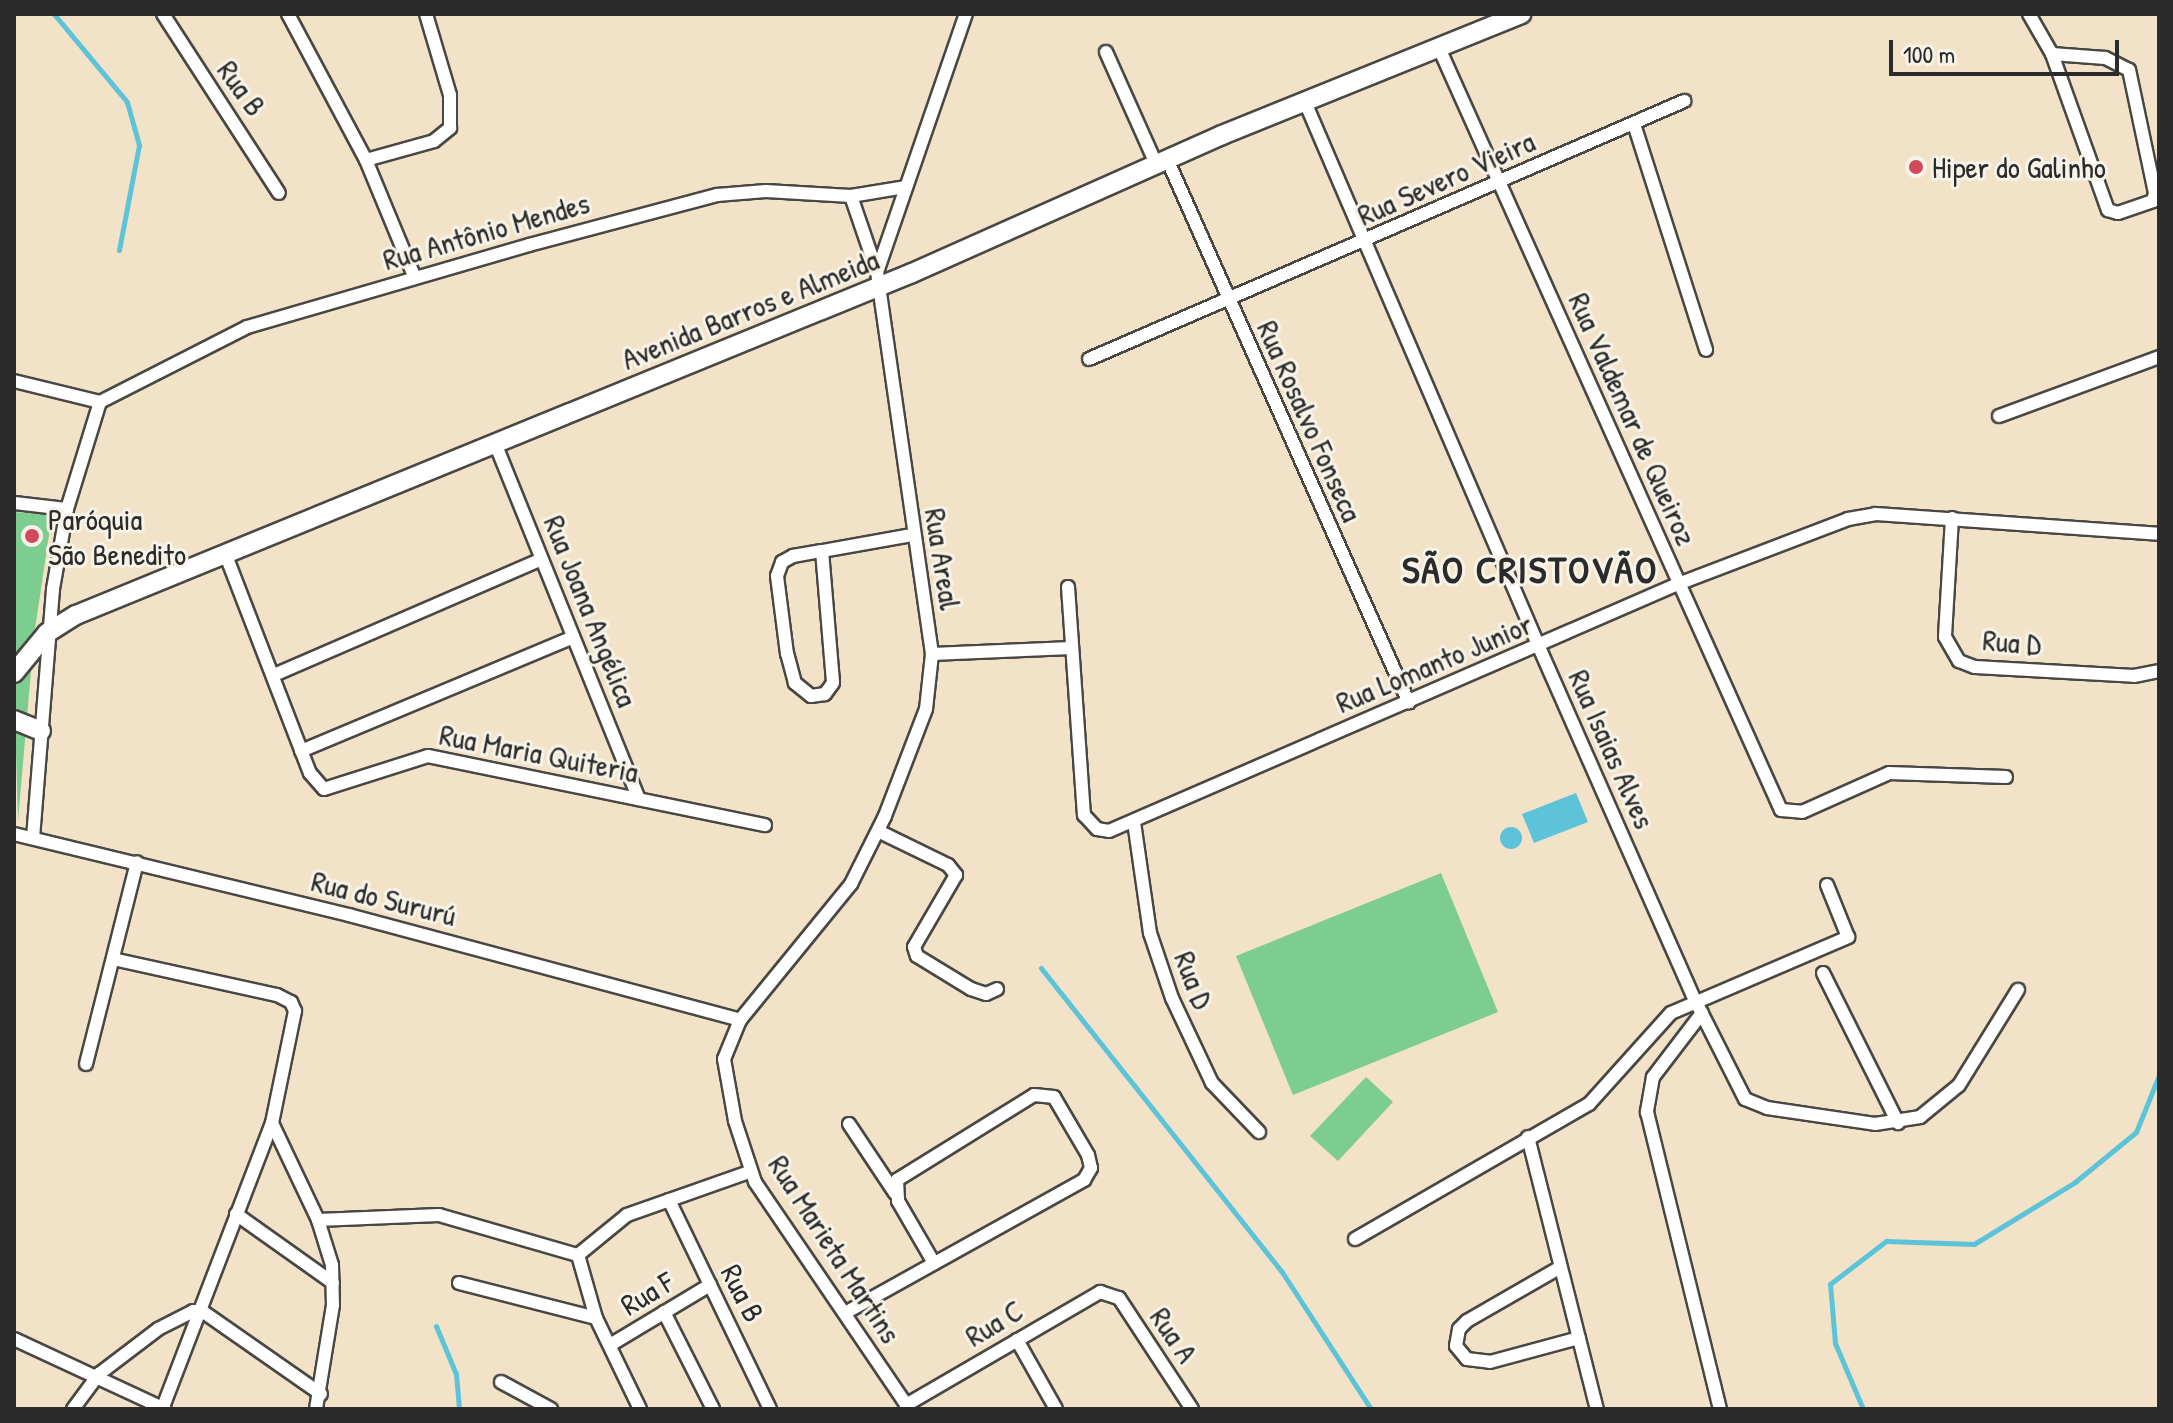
<!DOCTYPE html>
<meta charset="utf-8">
<style>
body{margin:0}
#map{position:relative;width:2173px;height:1423px;overflow:hidden;background:#f2e3c8;font-family:"Patrick Hand",sans-serif}
div>[style]{position:absolute}
.green>*{inset:0;background:#7ccd8f}
.water>*{inset:0;background:#5cc3d9}
.round{border-radius:50%}
.stream>*{height:5px;margin:-2.5px;padding:0 2.5px;transform-origin:2.5px;border-radius:2.5px;background:#5cc3d9}
.roads{filter:drop-shadow(2px 0 #494743) drop-shadow(-2px 0 #494743) drop-shadow(0 2px #494743) drop-shadow(0 -2px #494743)}
.street>*{height:12px;margin:-6px;padding:0 6px;transform-origin:6px;border-radius:6px;background:#fff}
.secondary>*{height:18px;margin:-9px;padding:0 9px;transform-origin:9px;border-radius:9px;background:#fff}
.dots>*{width:22px;height:22px;translate:-50% -50%;box-sizing:border-box;border:4px solid #f7f3e8;border-radius:50%}
span{translate:-50% -50%;white-space:nowrap;text-align:center;line-height:1.15;-webkit-text-stroke:6px #f7f3e8;paint-order:stroke}
.street-label{font-size:30px;color:#2b2b2b}
.poi-label{font-size:30px;color:#2b2b2b}
.left{translate:0 -50%;text-align:left}
.district-label{font-size:38px;color:#2b2b2b;font-weight:700;letter-spacing:2px}
.frame{position:absolute;inset:0;border:16px solid #2b2b2b;pointer-events:none}
.scale{position:absolute;left:1889px;top:40px;width:230px;height:36px;box-sizing:border-box;border:4px solid #2b2b2b;border-top:0;padding-left:10px;font-size:24px;line-height:28px;white-space:nowrap;color:#2b2b2b;-webkit-text-stroke:6px #f7f3e8;paint-order:stroke}
</style>
<div id="map">
<div class="green">
<div style="clip-path:polygon(14px 512px,52px 515px,35px 629px,14px 657px)"></div>
<div style="clip-path:polygon(32px 659px,18px 821px,14px 683px)"></div>
<div style="clip-path:polygon(1441px 873px,1498px 1012px,1293px 1095px,1236px 956px)"></div>
<div style="clip-path:polygon(1366px 1077px,1393px 1102px,1338px 1161px,1310px 1136px)"></div>
</div>
<div class="water">
<div style="clip-path:polygon(1576px 793px,1588px 822px,1534px 843px,1522px 814px)"></div>
<div class="round" style="left:1500px;top:827px;width:22px;height:22px"></div>
</div>
<div class="stream">
<div style="left:54px;top:14px;width:114px;rotate:50.3deg"></div>
<div style="left:127px;top:102px;width:45px;rotate:74.4deg"></div>
<div style="left:139px;top:145px;width:107px;rotate:100.8deg"></div>
<div style="left:1041px;top:968px;width:388px;rotate:51.6deg"></div>
<div style="left:1282px;top:1272px;width:163px;rotate:57deg"></div>
<div style="left:436px;top:1326px;width:52px;rotate:67.4deg"></div>
<div style="left:456px;top:1374px;width:35px;rotate:85deg"></div>
<div style="left:1863px;top:1409px;width:72px;rotate:-113deg"></div>
<div style="left:1835px;top:1343px;width:59px;rotate:-94.8deg"></div>
<div style="left:1830px;top:1284px;width:71px;rotate:-37.5deg"></div>
<div style="left:1886px;top:1241px;width:88px;rotate:2deg"></div>
<div style="left:1974px;top:1244px;width:119px;rotate:-31.5deg"></div>
<div style="left:2075px;top:1182px;width:79px;rotate:-39.3deg"></div>
<div style="left:2136px;top:1132px;width:61px;rotate:-68deg"></div>
</div>
<div class="roads">
<div class="street">
<div style="left:163px;top:14px;width:213px;rotate:57.1deg"></div>
<div style="left:288px;top:14px;width:166px;rotate:61.9deg"></div>
<div style="left:366px;top:160px;width:126px;rotate:67.5deg"></div>
<div style="left:2029px;top:14px;width:46px;rotate:60.1deg"></div>
<div style="left:2052px;top:54px;width:166px;rotate:70.3deg"></div>
<div style="left:2108px;top:210px;width:10px;rotate:17deg"></div>
<div style="left:2118px;top:213px;width:37px;rotate:-19deg"></div>
<div style="left:2153px;top:201px;width:8px;rotate:-76deg"></div>
<div style="left:2155px;top:193px;width:126px;rotate:-101.9deg"></div>
<div style="left:2129px;top:70px;width:27px;rotate:-153deg"></div>
<div style="left:2105px;top:58px;width:53px;rotate:-175.7deg"></div>
<div style="left:1439px;top:48px;width:835px;rotate:65.83deg"></div>
<div style="left:1781px;top:810px;width:21px;rotate:5deg"></div>
<div style="left:1802px;top:812px;width:95px;rotate:-24.1deg"></div>
<div style="left:1889px;top:773px;width:117px;rotate:2deg"></div>
<div style="left:1106px;top:52px;width:123px;rotate:65.9deg"></div>
<div style="left:1305px;top:102px;width:593px;rotate:66.76deg"></div>
<div style="left:1539px;top:647px;width:386px;rotate:66.2deg"></div>
<div style="left:1695px;top:1000px;width:111px;rotate:63.2deg"></div>
<div style="left:1745px;top:1099px;width:24px;rotate:22deg"></div>
<div style="left:1767px;top:1108px;width:109px;rotate:8.4deg"></div>
<div style="left:1875px;top:1124px;width:46px;rotate:-8.8deg"></div>
<div style="left:1920px;top:1117px;width:50px;rotate:-39.4deg"></div>
<div style="left:1959px;top:1085px;width:112px;rotate:-58.2deg"></div>
<div style="left:1634px;top:124px;width:237px;rotate:72.3deg"></div>
<div style="left:1167px;top:159px;width:595px;rotate:66.02deg"></div>
<div style="left:366px;top:160px;width:71px;rotate:-15.6deg"></div>
<div style="left:434px;top:141px;width:21px;rotate:-39deg"></div>
<div style="left:450px;top:128px;width:33px;rotate:-90deg"></div>
<div style="left:450px;top:95px;width:84px;rotate:-106.5deg"></div>
<div style="left:851px;top:196px;width:80px;rotate:71.1deg"></div>
<div style="left:877px;top:272px;width:386px;rotate:81.8deg"></div>
<div style="left:932px;top:654px;width:55px;rotate:96.2deg"></div>
<div style="left:926px;top:709px;width:115px;rotate:111deg"></div>
<div style="left:885px;top:816px;width:76px;rotate:116.6deg"></div>
<div style="left:851px;top:884px;width:176px;rotate:129.2deg"></div>
<div style="left:740px;top:1020px;width:42px;rotate:112.3deg"></div>
<div style="left:724px;top:1059px;width:63px;rotate:79.9deg"></div>
<div style="left:735px;top:1121px;width:64px;rotate:71.8deg"></div>
<div style="left:755px;top:1182px;width:274px;rotate:55.8deg"></div>
<div style="left:877px;top:272px;width:273px;rotate:-71deg"></div>
<div style="left:1089px;top:359px;width:649px;rotate:-23.44deg"></div>
<div style="left:14px;top:381px;width:89px;rotate:13.7deg"></div>
<div style="left:100px;top:402px;width:165px;rotate:-27deg"></div>
<div style="left:247px;top:327px;width:294px;rotate:-16.2deg"></div>
<div style="left:529px;top:245px;width:195px;rotate:-14.9deg"></div>
<div style="left:717px;top:195px;width:49px;rotate:-4.7deg"></div>
<div style="left:766px;top:191px;width:85px;rotate:3.4deg"></div>
<div style="left:851px;top:196px;width:56px;rotate:-9.3deg"></div>
<div style="left:1999px;top:416px;width:171px;rotate:-20.2deg"></div>
<div style="left:495px;top:443px;width:384px;rotate:68deg"></div>
<div style="left:14px;top:503px;width:53px;rotate:6.5deg"></div>
<div style="left:1952px;top:518px;width:119px;rotate:93.4deg"></div>
<div style="left:1945px;top:637px;width:28px;rotate:60deg"></div>
<div style="left:1959px;top:661px;width:17px;rotate:21deg"></div>
<div style="left:1975px;top:667px;width:159px;rotate:3.2deg"></div>
<div style="left:2134px;top:676px;width:25px;rotate:-11deg"></div>
<div style="left:822px;top:551px;width:132px;rotate:85.2deg"></div>
<div style="left:833px;top:683px;width:14px;rotate:126deg"></div>
<div style="left:825px;top:694px;width:14px;rotate:172deg"></div>
<div style="left:811px;top:696px;width:21px;rotate:-141deg"></div>
<div style="left:795px;top:683px;width:30px;rotate:-105deg"></div>
<div style="left:787px;top:654px;width:79px;rotate:-97.3deg"></div>
<div style="left:777px;top:576px;width:15px;rotate:-70deg"></div>
<div style="left:782px;top:562px;width:13px;rotate:-29deg"></div>
<div style="left:793px;top:556px;width:29px;rotate:-10deg"></div>
<div style="left:822px;top:551px;width:91px;rotate:-10.1deg"></div>
<div style="left:225px;top:553px;width:236px;rotate:68.9deg"></div>
<div style="left:310px;top:773px;width:21px;rotate:49deg"></div>
<div style="left:324px;top:789px;width:109px;rotate:-17.6deg"></div>
<div style="left:428px;top:756px;width:344px;rotate:11.6deg"></div>
<div style="left:1068px;top:587px;width:229px;rotate:86deg"></div>
<div style="left:1084px;top:815px;width:19px;rotate:47deg"></div>
<div style="left:1097px;top:829px;width:12px;rotate:9deg"></div>
<div style="left:1109px;top:831px;width:620px;rotate:-23.47deg"></div>
<div style="left:1678px;top:584px;width:182px;rotate:-20.9deg"></div>
<div style="left:1848px;top:519px;width:27px;rotate:-10deg"></div>
<div style="left:1875px;top:514px;width:285px;rotate:4deg"></div>
<div style="left:932px;top:654px;width:139px;rotate:-2.5deg"></div>
<div style="left:274px;top:675px;width:290px;rotate:-23.4deg"></div>
<div style="left:301px;top:751px;width:295px;rotate:-22.7deg"></div>
<div style="left:1134px;top:822px;width:112px;rotate:81.8deg"></div>
<div style="left:1150px;top:933px;width:69px;rotate:71.3deg"></div>
<div style="left:1172px;top:998px;width:94px;rotate:64.8deg"></div>
<div style="left:1212px;top:1083px;width:68px;rotate:46.2deg"></div>
<div style="left:878px;top:831px;width:78px;rotate:25.9deg"></div>
<div style="left:948px;top:865px;width:13px;rotate:51deg"></div>
<div style="left:956px;top:875px;width:83px;rotate:120.3deg"></div>
<div style="left:914px;top:947px;width:9px;rotate:72deg"></div>
<div style="left:917px;top:956px;width:63px;rotate:31.4deg"></div>
<div style="left:971px;top:989px;width:16px;rotate:18deg"></div>
<div style="left:986px;top:994px;width:12px;rotate:-24deg"></div>
<div style="left:14px;top:834px;width:345px;rotate:13.6deg"></div>
<div style="left:349px;top:915px;width:405px;rotate:15deg"></div>
<div style="left:33px;top:838px;width:250px;rotate:-85.4deg"></div>
<div style="left:53px;top:589px;width:81px;rotate:-80.1deg"></div>
<div style="left:67px;top:509px;width:112px;rotate:-72.9deg"></div>
<div style="left:113px;top:959px;width:168px;rotate:12.4deg"></div>
<div style="left:277px;top:995px;width:16px;rotate:27deg"></div>
<div style="left:291px;top:1002px;width:10px;rotate:66deg"></div>
<div style="left:295px;top:1011px;width:114px;rotate:101.6deg"></div>
<div style="left:272px;top:1123px;width:306px;rotate:111deg"></div>
<div style="left:1823px;top:973px;width:168px;rotate:63.4deg"></div>
<div style="left:1702px;top:1013px;width:81px;rotate:127.4deg"></div>
<div style="left:1653px;top:1077px;width:36px;rotate:100deg"></div>
<div style="left:1647px;top:1112px;width:306px;rotate:76.2deg"></div>
<div style="left:86px;top:1064px;width:208px;rotate:-75.8deg"></div>
<div style="left:272px;top:1123px;width:107px;rotate:64.6deg"></div>
<div style="left:318px;top:1220px;width:47px;rotate:72.7deg"></div>
<div style="left:332px;top:1265px;width:40px;rotate:88.6deg"></div>
<div style="left:333px;top:1305px;width:105px;rotate:99.3deg"></div>
<div style="left:849px;top:1124px;width:83px;rotate:56.3deg"></div>
<div style="left:1528px;top:1137px;width:281px;rotate:75.8deg"></div>
<div style="left:669px;top:1200px;width:232px;rotate:64.2deg"></div>
<div style="left:236px;top:1214px;width:119px;rotate:35.4deg"></div>
<div style="left:318px;top:1220px;width:121px;rotate:-2.4deg"></div>
<div style="left:439px;top:1215px;width:145px;rotate:16.1deg"></div>
<div style="left:578px;top:1255px;width:66px;rotate:74.1deg"></div>
<div style="left:1355px;top:1239px;width:270px;rotate:-30deg"></div>
<div style="left:1589px;top:1104px;width:122px;rotate:-48deg"></div>
<div style="left:1671px;top:1013px;width:193px;rotate:-23.2deg"></div>
<div style="left:1848px;top:937px;width:56px;rotate:-112deg"></div>
<div style="left:578px;top:1255px;width:63px;rotate:-39.2deg"></div>
<div style="left:627px;top:1215px;width:129px;rotate:-19.4deg"></div>
<div style="left:1559px;top:1268px;width:106px;rotate:150.1deg"></div>
<div style="left:1467px;top:1321px;width:11px;rotate:135deg"></div>
<div style="left:1459px;top:1329px;width:17px;rotate:100deg"></div>
<div style="left:1456px;top:1346px;width:17px;rotate:50deg"></div>
<div style="left:1467px;top:1359px;width:23px;rotate:7deg"></div>
<div style="left:1490px;top:1362px;width:92px;rotate:-15.1deg"></div>
<div style="left:459px;top:1283px;width:141px;rotate:14.3deg"></div>
<div style="left:596px;top:1318px;width:101px;rotate:64.2deg"></div>
<div style="left:664px;top:1312px;width:109px;rotate:63.2deg"></div>
<div style="left:845px;top:1313px;width:274px;rotate:-29.1deg"></div>
<div style="left:1084px;top:1180px;width:14px;rotate:-60deg"></div>
<div style="left:1091px;top:1168px;width:13px;rotate:-103deg"></div>
<div style="left:1088px;top:1155px;width:67px;rotate:-120.4deg"></div>
<div style="left:1054px;top:1097px;width:20px;rotate:-174deg"></div>
<div style="left:1034px;top:1095px;width:161px;rotate:148.2deg"></div>
<div style="left:897px;top:1180px;width:21px;rotate:87deg"></div>
<div style="left:898px;top:1201px;width:72px;rotate:59.9deg"></div>
<div style="left:14px;top:1339px;width:166px;rotate:24.9deg"></div>
<div style="left:1017px;top:1340px;width:79px;rotate:60.5deg"></div>
<div style="left:610px;top:1345px;width:117px;rotate:-31deg"></div>
<div style="left:501px;top:1382px;width:57px;rotate:28.4deg"></div>
<div style="left:906px;top:1405px;width:225px;rotate:-30.2deg"></div>
<div style="left:1100px;top:1292px;width:20px;rotate:18deg"></div>
<div style="left:1119px;top:1298px;width:133px;rotate:56.7deg"></div>
<div style="left:73px;top:1409px;width:44px;rotate:-53.4deg"></div>
<div style="left:99px;top:1374px;width:74px;rotate:-37.3deg"></div>
<div style="left:158px;top:1329px;width:39px;rotate:-27deg"></div>
<div style="left:193px;top:1311px;width:9px"></div>
<div style="left:202px;top:1311px;width:145px;rotate:34.9deg"></div>
</div>
<div class="secondary">
<div style="left:14px;top:673px;width:52px;rotate:-50.5deg"></div>
<div style="left:47px;top:633px;width:34px;rotate:-32deg"></div>
<div style="left:76px;top:615px;width:903px;rotate:-22.25deg"></div>
<div style="left:912px;top:273px;width:339px;rotate:-24deg"></div>
<div style="left:1222px;top:135px;width:323px;rotate:-22deg"></div>
<div style="left:14px;top:720px;width:29px;rotate:22deg"></div>
</div>
</div>
<div class="dots">
<div style="left:1916px;top:167px;background:#d1495b"></div>
<div style="left:32px;top:536px;background:#d1495b"></div>
</div>
<div class="street-label">
<span style="left:242px;top:88px;rotate:54deg">Rua B</span>
<span style="left:1446px;top:178px;rotate:-24deg">Rua Severo Vieira</span>
<span style="left:486px;top:231px;rotate:-16deg">Rua Antônio Mendes</span>
<span style="left:750px;top:309px;rotate:-22deg">Avenida Barros e Almeida</span>
<span style="left:1633px;top:419px;rotate:66deg">Rua Valdemar de Queiroz</span>
<span style="left:1310px;top:421px;rotate:66deg">Rua Rosalvo Fonseca</span>
<span style="left:943px;top:559px;rotate:81deg">Rua Areal</span>
<span style="left:591px;top:611px;rotate:68deg">Rua Joana Angélica</span>
<span style="left:2012px;top:642px;rotate:5deg">Rua D</span>
<span style="left:1434px;top:663px;rotate:-23deg">Rua Lomanto Junior</span>
<span style="left:1612px;top:749px;rotate:66deg">Rua Isaias Alves</span>
<span style="left:539px;top:753px;rotate:11deg">Rua Maria Quiteria</span>
<span style="left:384px;top:898px;rotate:14deg">Rua do Sururú</span>
<span style="left:1194px;top:980px;rotate:69deg">Rua D</span>
<span style="left:835px;top:1249px;rotate:57deg">Rua Marieta Martins</span>
<span style="left:647px;top:1293px;rotate:-31deg">Rua F</span>
<span style="left:743px;top:1293px;rotate:63deg">Rua B</span>
<span style="left:994px;top:1323px;rotate:-31deg">Rua C</span>
<span style="left:1174px;top:1335px;rotate:56deg">Rua A</span>
</div>
<div class="poi-label">
<span class="left" style="left:1932px;top:167px">Hiper do Galinho</span>
<span class="left" style="left:48px;top:536px">Paróquia<br>São Benedito</span>
</div>
<div class="district-label">
<span style="left:1530px;top:570px">SÃO CRISTOVÃO</span>
</div>
<div class="frame"></div>
<div class="scale">100 m</div>
</div>
